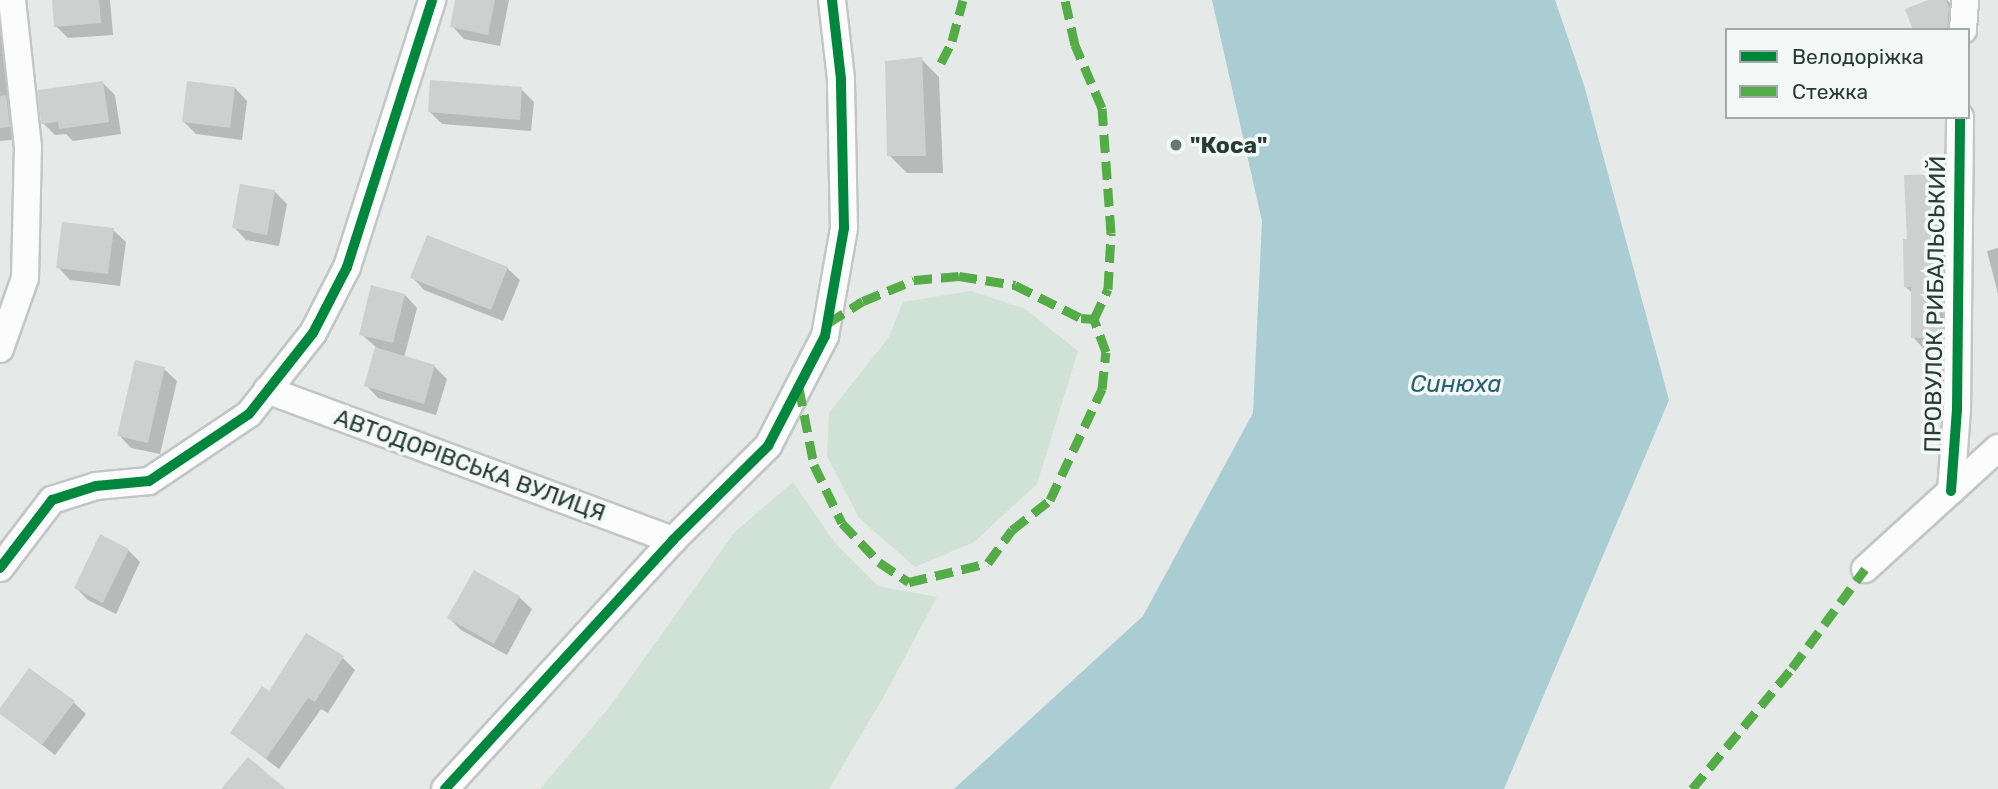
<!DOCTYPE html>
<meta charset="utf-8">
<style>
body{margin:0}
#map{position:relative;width:1998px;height:789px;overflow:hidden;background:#e5e9e7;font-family:Rubik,sans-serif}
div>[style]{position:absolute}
.green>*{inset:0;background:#d0e1d5}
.water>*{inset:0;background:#aaccd3}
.shadow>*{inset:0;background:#0003}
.building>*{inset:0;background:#ccd1cf}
.roads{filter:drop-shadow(2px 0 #c2c6c4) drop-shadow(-2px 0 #c2c6c4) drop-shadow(0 2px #c2c6c4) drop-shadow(0 -2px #c2c6c4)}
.street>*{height:26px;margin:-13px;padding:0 13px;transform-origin:13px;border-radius:13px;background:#fbfcfb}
.quiet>*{height:9px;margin-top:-4.5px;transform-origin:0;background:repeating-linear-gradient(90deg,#53ac45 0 18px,transparent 0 27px)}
.cycleway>*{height:10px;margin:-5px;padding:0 5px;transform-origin:5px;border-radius:5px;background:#00873e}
.dots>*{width:19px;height:19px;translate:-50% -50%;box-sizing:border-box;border:4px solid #f3f8f6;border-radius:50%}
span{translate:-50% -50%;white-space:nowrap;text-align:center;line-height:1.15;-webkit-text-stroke:7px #f3f8f6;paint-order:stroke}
.poi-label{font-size:23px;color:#253b35;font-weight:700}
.left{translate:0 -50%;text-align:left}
.street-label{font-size:23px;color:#253b35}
.water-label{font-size:24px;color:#256270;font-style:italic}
.legend{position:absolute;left:1725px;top:28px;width:245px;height:91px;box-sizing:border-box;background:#f3f8f6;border:2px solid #a1aca9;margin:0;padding:9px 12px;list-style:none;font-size:21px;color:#253b35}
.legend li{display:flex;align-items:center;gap:14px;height:35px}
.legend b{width:35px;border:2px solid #a1aca9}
</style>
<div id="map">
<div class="green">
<div style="clip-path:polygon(971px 291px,1025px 309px,1078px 351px,1037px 484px,974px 542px,915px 567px,859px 518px,827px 456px,829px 413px,889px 337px,903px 302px)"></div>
<div style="clip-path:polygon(793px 482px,835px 543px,878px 586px,937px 597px,884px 696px,829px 789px,540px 789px,608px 709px,735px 532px)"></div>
</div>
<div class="water">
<div style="clip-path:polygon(1212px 0,1555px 0,1584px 85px,1669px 400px,1504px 789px,954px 789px,1143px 616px,1253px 413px,1262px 221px)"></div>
</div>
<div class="shadow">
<div style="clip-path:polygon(0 0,21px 139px,0 141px)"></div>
<div style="clip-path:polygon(54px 0,110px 0,113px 35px,68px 38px,56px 26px)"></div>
<div style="clip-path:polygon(457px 0,509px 0,500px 46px,464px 39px,452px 26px)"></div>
<div style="clip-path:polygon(1933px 0,1947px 0,1955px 8px,1960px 30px,1915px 30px)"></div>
<div style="clip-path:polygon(921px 59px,939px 77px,943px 173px,907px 173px,889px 155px)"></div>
<div style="clip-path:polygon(103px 83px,115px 95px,121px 134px,73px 141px,66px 134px,55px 135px,43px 123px)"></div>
<div style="clip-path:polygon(235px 88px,247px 101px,242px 140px,196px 134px,184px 122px)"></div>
<div style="clip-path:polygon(521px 89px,534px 102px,531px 131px,442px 124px,430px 112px)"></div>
<div style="clip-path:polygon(1937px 175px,1948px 187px,1951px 349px,1924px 349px,1913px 337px,1913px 294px,1906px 287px,1909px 241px)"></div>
<div style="clip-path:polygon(275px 192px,287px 204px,279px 246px,246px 240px,234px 227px)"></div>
<div style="clip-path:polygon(113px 230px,126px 242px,120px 286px,70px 280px,58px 267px)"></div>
<div style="clip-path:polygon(1998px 248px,1998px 294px,1987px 251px)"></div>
<div style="clip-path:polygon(507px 268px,520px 280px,503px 321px,424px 290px,412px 277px)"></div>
<div style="clip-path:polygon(405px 295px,417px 308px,404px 358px,435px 367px,447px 379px,436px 415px,378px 398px,366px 385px,377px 348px,361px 334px)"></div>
<div style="clip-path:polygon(164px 369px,177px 381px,160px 454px,131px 448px,119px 435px)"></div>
<div style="clip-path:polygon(128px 550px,140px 562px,116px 614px,88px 600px,76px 588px)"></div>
<div style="clip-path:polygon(474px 572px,519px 597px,532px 609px,507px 655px,461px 630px,449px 618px)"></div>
<div style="clip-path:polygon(343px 658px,355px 670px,328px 713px,321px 709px,279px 769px,232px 733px,270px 693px)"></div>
<div style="clip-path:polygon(73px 702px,86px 714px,55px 755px,0 712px)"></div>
</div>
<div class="building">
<div style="clip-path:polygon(52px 0,99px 0,101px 23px,54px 27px)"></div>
<div style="clip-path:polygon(455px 0,495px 0,488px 35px,450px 27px)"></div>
<div style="clip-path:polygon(1928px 0,1946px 0,1949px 7px,1947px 30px,1913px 30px,1905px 9px)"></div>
<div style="clip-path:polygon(922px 57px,926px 156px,887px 156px,885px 61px)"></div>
<div style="clip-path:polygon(430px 80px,522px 87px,520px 120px,428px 112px)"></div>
<div style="clip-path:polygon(103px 81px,109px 122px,59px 129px,58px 122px,41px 124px,38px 90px)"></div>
<div style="clip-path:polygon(187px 81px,235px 87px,230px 128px,182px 122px)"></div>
<div style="clip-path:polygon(6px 95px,10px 127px,0 128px,0 96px)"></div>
<div style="clip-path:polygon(1938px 174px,1940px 338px,1911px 338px,1911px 287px,1904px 287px,1903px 239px,1907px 239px,1904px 175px)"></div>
<div style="clip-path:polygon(240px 184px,275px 190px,267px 235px,232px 228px)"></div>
<div style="clip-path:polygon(62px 222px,114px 228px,108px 274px,56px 268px)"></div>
<div style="clip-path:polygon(427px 235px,508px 267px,491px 310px,410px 278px)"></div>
<div style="clip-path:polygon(371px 285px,405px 294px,393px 343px,359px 335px)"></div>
<div style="clip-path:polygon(375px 347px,435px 365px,424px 404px,364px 386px)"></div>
<div style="clip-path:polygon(135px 360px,165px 367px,148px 443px,117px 436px)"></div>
<div style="clip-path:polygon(100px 534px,129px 549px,103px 603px,74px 588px)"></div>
<div style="clip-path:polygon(474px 570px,520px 596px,494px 644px,447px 618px)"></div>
<div style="clip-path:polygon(306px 633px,344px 656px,315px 702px,308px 698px,266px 759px,230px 733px,262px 686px,269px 691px)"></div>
<div style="clip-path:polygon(29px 668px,75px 701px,42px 745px,0 714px,0 708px)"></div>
<div style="clip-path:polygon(248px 757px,286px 789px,221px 789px)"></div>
</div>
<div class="roads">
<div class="street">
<div style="left:1963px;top:30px;width:30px;rotate:-86deg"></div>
<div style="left:0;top:349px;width:75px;rotate:-70.6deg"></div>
<div style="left:25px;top:278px;width:131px;rotate:-88.7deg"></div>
<div style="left:28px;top:147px;width:148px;rotate:-96.2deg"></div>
<div style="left:267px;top:390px;width:433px;rotate:20.3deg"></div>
<div style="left:1951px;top:491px;width:81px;rotate:-85.8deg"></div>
<div style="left:1957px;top:410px;width:293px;rotate:-89.4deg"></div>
<div style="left:0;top:568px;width:86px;rotate:-52.6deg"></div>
<div style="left:52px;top:500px;width:46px;rotate:-17.7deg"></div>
<div style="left:96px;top:486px;width:53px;rotate:-5.4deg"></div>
<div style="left:149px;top:481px;width:120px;rotate:-33.8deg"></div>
<div style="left:249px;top:414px;width:103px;rotate:-51.7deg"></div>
<div style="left:313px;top:333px;width:74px;rotate:-62.7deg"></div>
<div style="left:347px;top:267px;width:280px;rotate:-72.3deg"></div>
<div style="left:1865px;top:569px;width:180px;rotate:-42.3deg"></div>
<div style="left:445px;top:789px;width:338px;rotate:-47.5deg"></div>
<div style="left:673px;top:540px;width:134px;rotate:-44.7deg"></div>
<div style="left:768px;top:446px;width:124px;rotate:-62.6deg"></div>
<div style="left:825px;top:336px;width:110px;rotate:-80deg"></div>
<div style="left:844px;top:228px;width:149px;rotate:-91.2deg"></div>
<div style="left:841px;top:79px;width:80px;rotate:-96.5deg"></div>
</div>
</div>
<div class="quiet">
<div style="left:941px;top:63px;width:25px;rotate:-63deg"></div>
<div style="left:952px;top:41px;width:42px;rotate:-75deg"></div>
<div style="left:828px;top:323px;width:41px;rotate:-32.2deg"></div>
<div style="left:863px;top:301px;width:55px;rotate:-22.4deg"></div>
<div style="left:914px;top:280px;width:45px;rotate:-5.1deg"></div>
<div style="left:959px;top:276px;width:57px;rotate:9.1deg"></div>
<div style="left:1015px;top:285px;width:74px;rotate:26.6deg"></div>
<div style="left:1081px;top:318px;width:13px;rotate:4deg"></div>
<div style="left:799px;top:388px;width:78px;rotate:79deg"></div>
<div style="left:814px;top:465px;width:64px;rotate:64.2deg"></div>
<div style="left:842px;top:523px;width:54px;rotate:46.5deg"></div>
<div style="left:879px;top:562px;width:36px;rotate:34deg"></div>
<div style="left:909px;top:582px;width:81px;rotate:-13.5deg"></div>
<div style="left:988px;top:563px;width:41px;rotate:-54deg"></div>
<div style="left:1012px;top:530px;width:48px;rotate:-38.3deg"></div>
<div style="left:1050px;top:500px;width:123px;rotate:-64.9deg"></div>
<div style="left:1102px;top:389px;width:37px;rotate:-84deg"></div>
<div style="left:1106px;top:352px;width:35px;rotate:-110deg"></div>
<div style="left:1094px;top:319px;width:33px;rotate:-65deg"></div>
<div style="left:1108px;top:289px;width:56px;rotate:-86.9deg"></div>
<div style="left:1111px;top:233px;width:125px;rotate:-94.1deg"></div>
<div style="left:1102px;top:108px;width:69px;rotate:-113.2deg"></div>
<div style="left:1075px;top:45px;width:46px;rotate:-102.5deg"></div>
<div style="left:1692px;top:789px;width:157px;rotate:-50.4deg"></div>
<div style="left:1792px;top:668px;width:123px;rotate:-53.6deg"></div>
</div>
<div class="cycleway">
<div style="left:1951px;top:491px;width:81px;rotate:-85.8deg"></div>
<div style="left:1957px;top:410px;width:293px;rotate:-89.4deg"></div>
<div style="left:0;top:568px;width:86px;rotate:-52.6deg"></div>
<div style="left:52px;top:500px;width:46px;rotate:-17.7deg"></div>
<div style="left:96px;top:486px;width:53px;rotate:-5.4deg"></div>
<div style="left:149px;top:481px;width:120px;rotate:-33.8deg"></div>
<div style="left:249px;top:414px;width:103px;rotate:-51.7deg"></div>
<div style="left:313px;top:333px;width:74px;rotate:-62.7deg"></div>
<div style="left:347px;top:267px;width:280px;rotate:-72.3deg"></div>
<div style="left:445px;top:789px;width:338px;rotate:-47.5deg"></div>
<div style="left:673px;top:540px;width:134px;rotate:-44.7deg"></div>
<div style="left:768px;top:446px;width:124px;rotate:-62.6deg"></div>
<div style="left:825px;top:336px;width:110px;rotate:-80deg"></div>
<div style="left:844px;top:228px;width:149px;rotate:-91.2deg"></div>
<div style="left:841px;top:79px;width:80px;rotate:-96.5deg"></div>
</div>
<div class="dots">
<div style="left:1176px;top:145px;background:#687873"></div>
</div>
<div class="poi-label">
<span class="left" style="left:1190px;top:145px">"Коса"</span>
</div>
<div class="street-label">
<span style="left:1935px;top:304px;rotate:-89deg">ПРОВУЛОК РИБАЛЬСЬКИЙ</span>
<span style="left:470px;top:465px;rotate:20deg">АВТОДОРІВСЬКА ВУЛИЦЯ</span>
</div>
<div class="water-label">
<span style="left:1456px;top:385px">Синюха</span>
</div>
<ul class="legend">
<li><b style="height:9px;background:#00873e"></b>Велодоріжка</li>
<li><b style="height:9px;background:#53ac45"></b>Стежка</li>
</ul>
</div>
